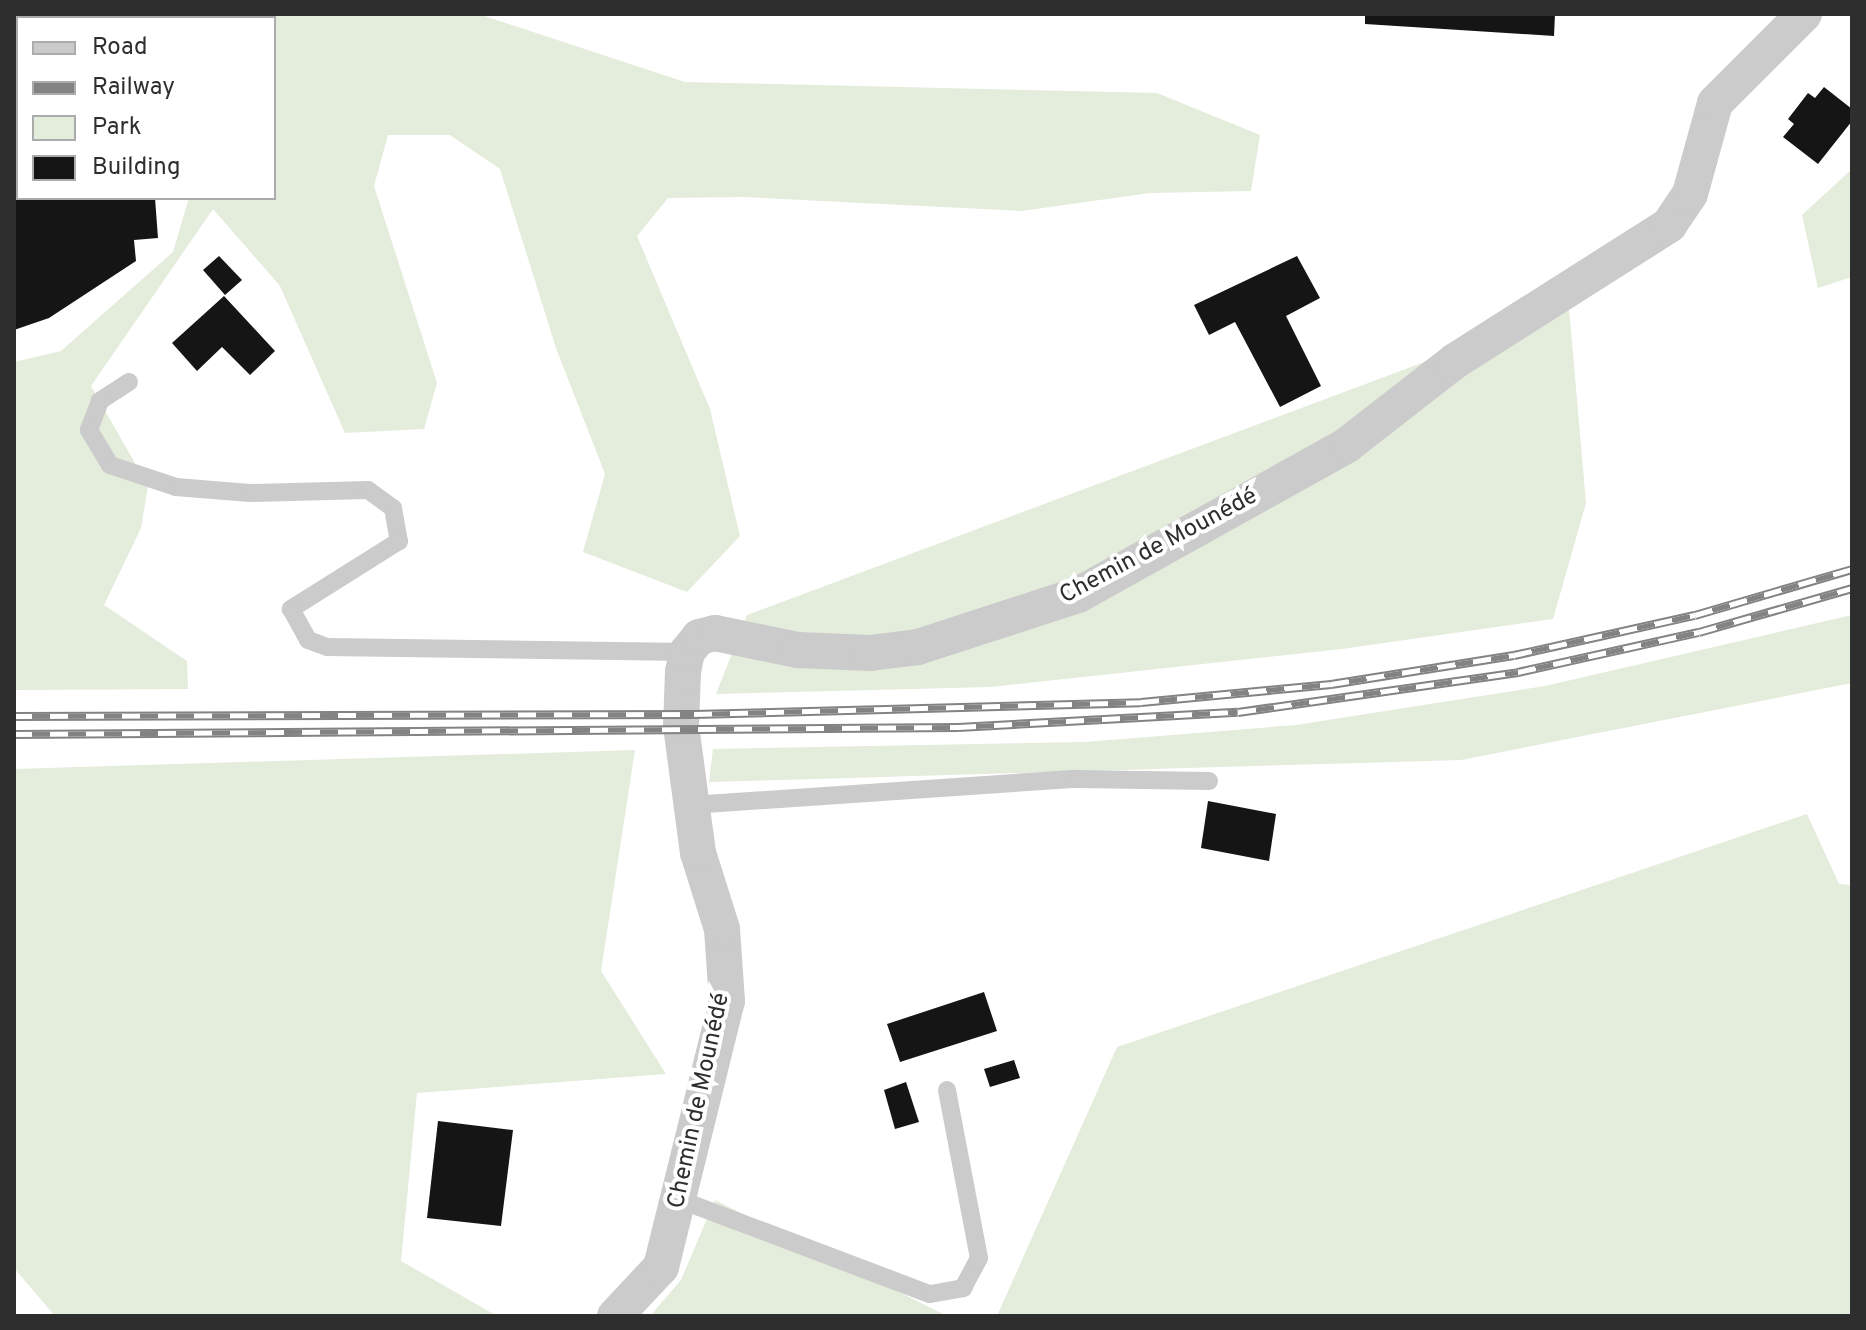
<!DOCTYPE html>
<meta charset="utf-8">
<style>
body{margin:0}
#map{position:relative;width:1866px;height:1330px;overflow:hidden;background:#fff;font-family:Overpass,sans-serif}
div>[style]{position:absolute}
.green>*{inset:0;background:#e4ecdc}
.building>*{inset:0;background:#151515}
.service>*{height:18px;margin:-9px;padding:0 9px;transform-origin:9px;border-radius:9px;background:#cbcbcb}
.minor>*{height:36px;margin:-18px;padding:0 18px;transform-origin:18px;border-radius:18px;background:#cbcbcb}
.rail>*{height:9px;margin-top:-4.5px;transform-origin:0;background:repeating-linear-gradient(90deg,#fff 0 18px,#838383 0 36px);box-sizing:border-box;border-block:2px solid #838383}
span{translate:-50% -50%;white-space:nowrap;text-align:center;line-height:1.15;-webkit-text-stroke:8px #fff;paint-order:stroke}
.street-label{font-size:24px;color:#2e2e2e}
.frame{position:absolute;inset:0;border:16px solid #2e2e2e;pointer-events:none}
.legend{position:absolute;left:16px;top:16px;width:260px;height:184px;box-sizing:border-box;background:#fff;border:2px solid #ababab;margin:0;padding:10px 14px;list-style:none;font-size:24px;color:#2e2e2e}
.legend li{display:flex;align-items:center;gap:16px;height:40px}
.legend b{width:40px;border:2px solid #ababab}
</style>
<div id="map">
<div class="green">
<div style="clip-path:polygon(87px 14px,243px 14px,252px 18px,89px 18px)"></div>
<div style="clip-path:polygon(283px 14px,478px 14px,685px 82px,1157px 93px,1260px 135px,1251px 191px,1150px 193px,1021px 211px,744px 197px,668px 198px,637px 236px,710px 409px,740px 536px,687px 592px,583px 552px,605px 474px,556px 348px,500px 169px,450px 135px,388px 135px,374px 186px,437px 383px,424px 429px,345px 433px,280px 286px,213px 209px,91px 386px,148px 486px,141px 528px,104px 605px,187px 661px,188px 689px,14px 690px,14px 362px,61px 351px,173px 252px,189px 198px,274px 198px,274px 18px,262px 18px)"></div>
<div style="clip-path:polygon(1852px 169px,1852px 277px,1818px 288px,1802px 215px)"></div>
<div style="clip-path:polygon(1569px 308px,1586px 503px,1553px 619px,1342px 649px,991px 687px,716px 694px,747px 615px)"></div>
<div style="clip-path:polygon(1852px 615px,1852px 683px,1461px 760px,709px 782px,713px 749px,1085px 742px,1296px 725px,1545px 686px)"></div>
<div style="clip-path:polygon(635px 750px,601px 971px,666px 1074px,417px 1093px,401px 1261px,497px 1316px,55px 1316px,14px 1268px,14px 769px)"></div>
<div style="clip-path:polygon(1807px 814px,1839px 884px,1852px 885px,1852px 1316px,997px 1316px,1117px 1047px)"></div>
<div style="clip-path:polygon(715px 1200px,947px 1316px,650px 1316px,681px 1280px)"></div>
</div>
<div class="building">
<div style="clip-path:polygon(14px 14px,55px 18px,18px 18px,18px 198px,155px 198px,158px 238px,134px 240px,136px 261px,49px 318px,14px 330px)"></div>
<div style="clip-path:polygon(1365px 14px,1555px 14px,1554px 36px,1365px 24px)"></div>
<div style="clip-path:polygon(1824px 87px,1852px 109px,1852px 121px,1818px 164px,1783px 137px,1794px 124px,1788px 119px,1808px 93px,1815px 98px)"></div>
<div style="clip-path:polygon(219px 256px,242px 280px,225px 295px,203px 270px)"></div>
<div style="clip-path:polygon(1297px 256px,1320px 298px,1286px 316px,1321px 386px,1280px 407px,1235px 322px,1209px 335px,1194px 305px)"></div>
<div style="clip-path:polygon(224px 296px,275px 351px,250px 375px,222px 347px,197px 371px,172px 343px)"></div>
<div style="clip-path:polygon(1208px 801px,1276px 814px,1269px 861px,1201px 848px)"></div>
<div style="clip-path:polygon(984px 992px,997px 1031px,900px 1062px,887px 1024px)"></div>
<div style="clip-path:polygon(1014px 1060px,1020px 1078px,990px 1087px,984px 1069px)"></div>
<div style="clip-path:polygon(906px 1082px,919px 1122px,895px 1129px,884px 1090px)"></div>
<div style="clip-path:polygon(438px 1121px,513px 1130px,501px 1226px,427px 1218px)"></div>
</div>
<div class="service">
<div style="left:129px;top:382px;width:35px;rotate:147deg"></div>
<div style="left:100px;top:401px;width:31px;rotate:111deg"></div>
<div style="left:89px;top:430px;width:41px;rotate:59deg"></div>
<div style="left:110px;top:465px;width:70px;rotate:18.4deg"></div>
<div style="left:176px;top:487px;width:74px;rotate:4.6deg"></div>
<div style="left:250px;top:493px;width:118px;rotate:-1.5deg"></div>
<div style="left:368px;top:490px;width:31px;rotate:36deg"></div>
<div style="left:393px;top:508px;width:34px;rotate:80deg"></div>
<div style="left:399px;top:541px;width:128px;rotate:147.8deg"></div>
<div style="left:291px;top:609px;width:35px;rotate:61deg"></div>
<div style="left:308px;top:640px;width:20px;rotate:20deg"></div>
<div style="left:327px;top:647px;width:360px;rotate:0.8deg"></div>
<div style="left:691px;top:805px;width:386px;rotate:-3.9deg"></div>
<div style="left:1076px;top:779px;width:133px;rotate:0.9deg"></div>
<div style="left:678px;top:1199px;width:269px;rotate:20.7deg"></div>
<div style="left:930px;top:1294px;width:34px;rotate:-10deg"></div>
<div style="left:963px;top:1288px;width:34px;rotate:-62deg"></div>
<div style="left:979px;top:1258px;width:171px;rotate:-100.8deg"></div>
</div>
<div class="minor">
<div style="left:615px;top:1316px;width:67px;rotate:-46.8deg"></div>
<div style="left:661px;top:1267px;width:274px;rotate:-76.1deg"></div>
<div style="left:727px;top:1001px;width:72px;rotate:-94deg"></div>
<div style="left:722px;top:929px;width:80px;rotate:-107.5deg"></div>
<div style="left:698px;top:853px;width:128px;rotate:-97.6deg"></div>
<div style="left:681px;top:726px;width:54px;rotate:-87.9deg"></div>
<div style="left:683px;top:672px;width:20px;rotate:-79deg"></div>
<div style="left:687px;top:652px;width:19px;rotate:-51deg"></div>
<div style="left:699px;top:637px;width:16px;rotate:-14deg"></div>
<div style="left:715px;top:633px;width:85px;rotate:11.6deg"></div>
<div style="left:798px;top:650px;width:72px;rotate:2.4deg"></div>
<div style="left:870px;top:653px;width:48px;rotate:-7.1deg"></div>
<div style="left:918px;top:647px;width:168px;rotate:-18deg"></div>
<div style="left:1078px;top:595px;width:308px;rotate:-29.1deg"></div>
<div style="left:1347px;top:445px;width:137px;rotate:-37.9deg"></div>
<div style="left:1455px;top:361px;width:254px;rotate:-32.4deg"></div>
<div style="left:1669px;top:225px;width:37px;rotate:-56deg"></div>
<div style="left:1690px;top:194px;width:94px;rotate:-74.6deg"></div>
<div style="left:1715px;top:103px;width:126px;rotate:-45deg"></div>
</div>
<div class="rail">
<div style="left:14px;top:716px;width:680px;rotate:-0.17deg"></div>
<div style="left:694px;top:714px;width:447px;rotate:-1.5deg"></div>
<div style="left:1141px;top:702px;width:191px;rotate:-5.4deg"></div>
<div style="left:1331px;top:684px;width:185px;rotate:-9deg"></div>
<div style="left:1514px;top:655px;width:185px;rotate:-12.5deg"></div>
<div style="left:1695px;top:615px;width:164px;rotate:-16.3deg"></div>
<div style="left:14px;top:734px;width:944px;rotate:-0.42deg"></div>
<div style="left:958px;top:727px;width:280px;rotate:-3.1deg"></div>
<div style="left:1238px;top:712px;width:283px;rotate:-8.1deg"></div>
<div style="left:1518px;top:672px;width:185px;rotate:-12.5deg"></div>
<div style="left:1699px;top:632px;width:159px;rotate:-16deg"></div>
</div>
<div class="street-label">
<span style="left:1159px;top:547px;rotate:-28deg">Chemin de Mounédé</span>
<span style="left:700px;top:1101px;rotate:-78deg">Chemin de Mounédé</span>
</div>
<div class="frame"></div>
<ul class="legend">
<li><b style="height:10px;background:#cbcbcb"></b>Road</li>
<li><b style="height:10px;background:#838383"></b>Railway</li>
<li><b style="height:22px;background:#e4ecdc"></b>Park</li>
<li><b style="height:22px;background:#151515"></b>Building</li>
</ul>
</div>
